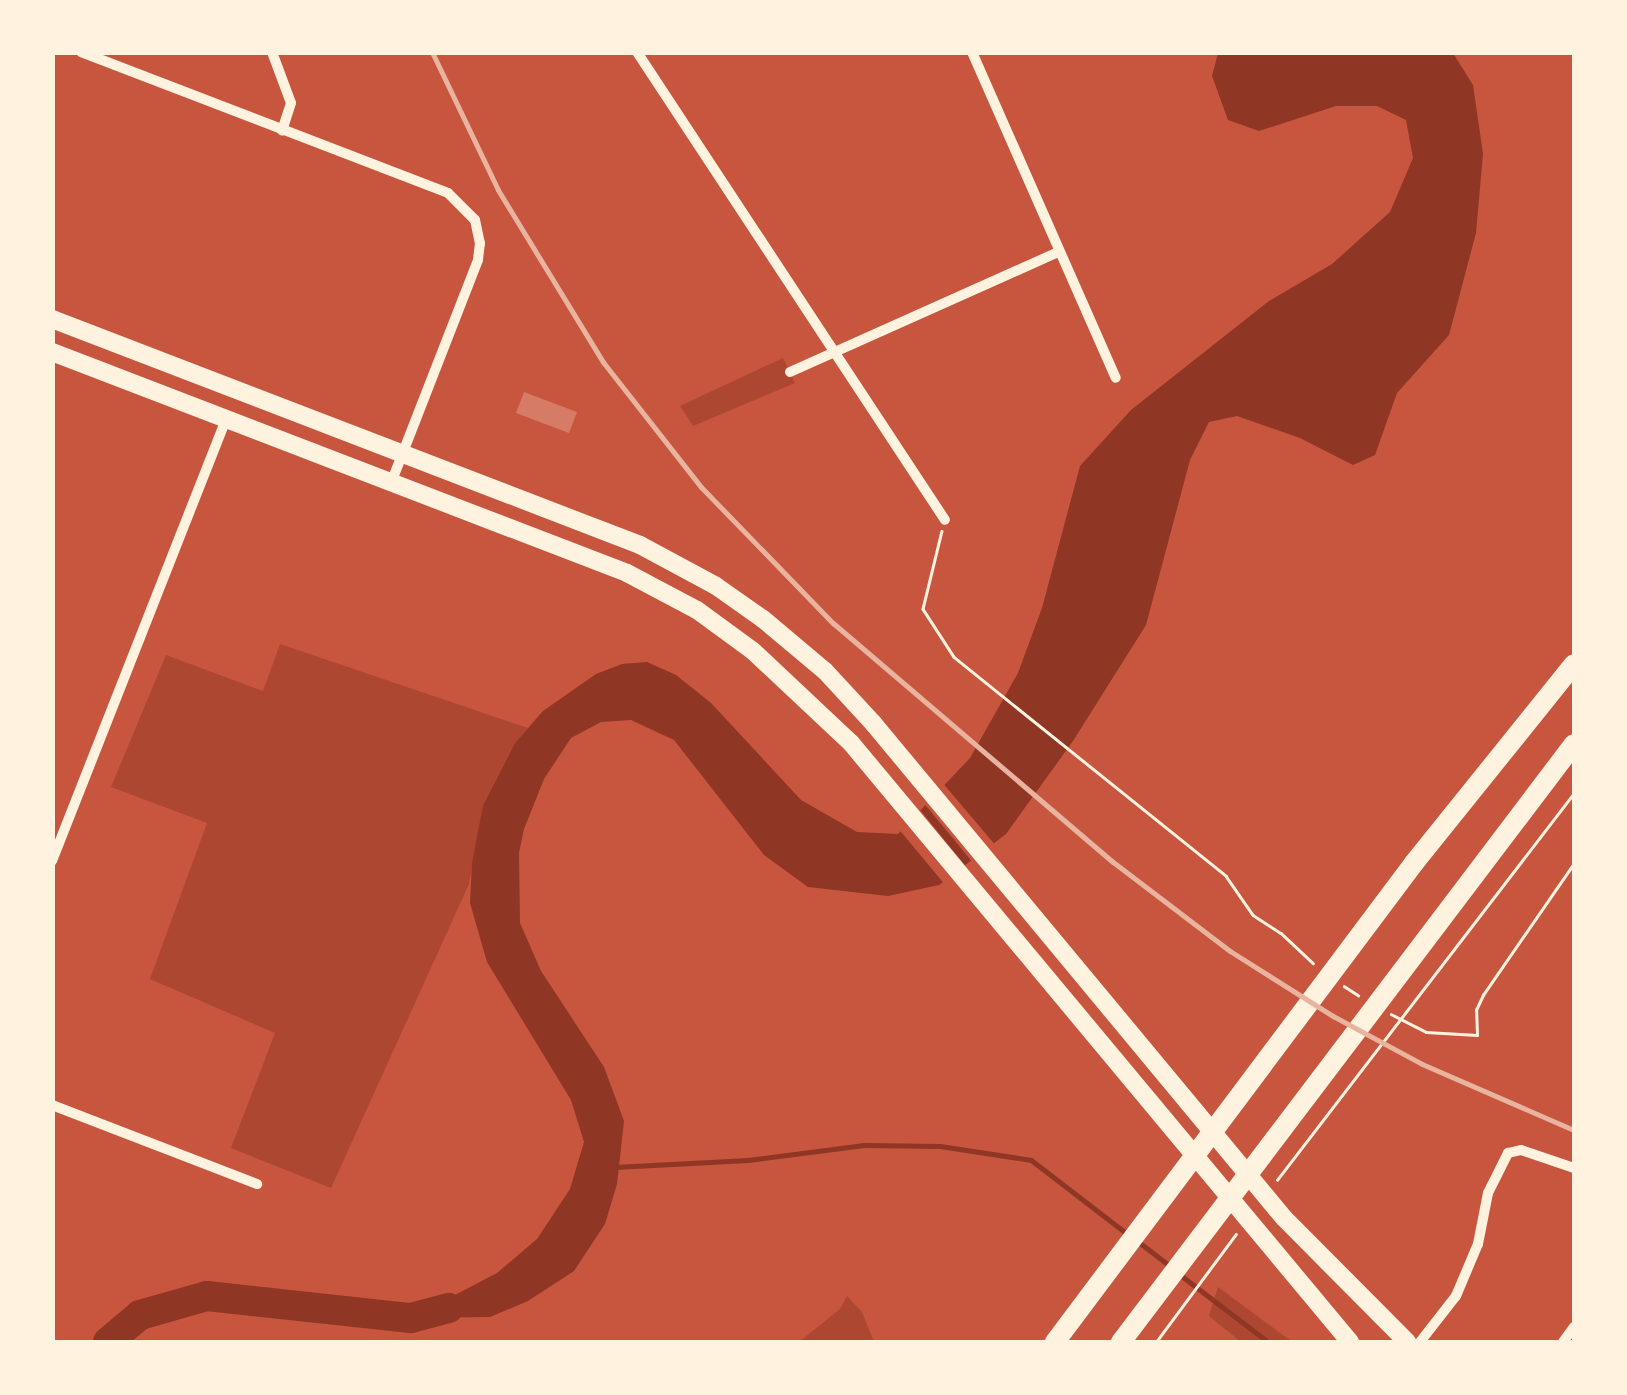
<!DOCTYPE html>
<style>
body{margin:0}
#map{position:relative;width:1627px;height:1395px;overflow:hidden;background:#c8553d;font-family:Overpass,sans-serif}
div>[style]{position:absolute}
.green>*{inset:0;background:#ae4732}
.water>*{inset:0;background:#8f3625}
.pier>*{inset:0;background:#c8553d}
.stream>*{height:5px;margin:-2.5px;padding:0 2.5px;transform-origin:2.5px;border-radius:2.5px;background:#8f3625}
.river>*{height:30px;margin:-15px;padding:0 15px;transform-origin:15px;border-radius:15px;background:#8f3625}
.building>*{inset:0;background:#d67c66}
.path>*{height:2.5px;margin:-1.25px;padding:0 1.25px;transform-origin:1.25px;border-radius:1.25px;background:#fff3e0}
.minor>*{height:10px;margin:-5px;padding:0 5px;transform-origin:5px;border-radius:5px;background:#fff3e0}
.trunk>*{height:18px;margin:-9px;padding:0 9px;transform-origin:9px;border-radius:9px;background:#fff3e0}
.motorway>*{height:20px;margin:-10px;padding:0 10px;transform-origin:10px;border-radius:10px;background:#fff3e0}
.rail>*{height:5px;margin:-2.5px;padding:0 2.5px;transform-origin:2.5px;border-radius:2.5px;background:#e9b49f}
span{translate:-50% -50%;white-space:nowrap;text-align:center;line-height:1.15;-webkit-text-stroke:10px #fff3e0;paint-order:stroke}
.frame{position:absolute;inset:0;border:55px solid #fff3e0;pointer-events:none}
</style>
<div id="map">
<div class="green">
<div style="clip-path:polygon(783px 358px,795px 383px,693px 426px,680px 406px)"></div>
<div style="clip-path:polygon(280px 644px,528px 728px,515px 743px,483px 804px,469px 884px,331px 1188px,231px 1148px,275px 1033px,150px 979px,207px 823px,111px 787px,166px 655px,263px 691px)"></div>
<div style="clip-path:polygon(1218px 1287px,1280px 1333px,1293px 1342px,1241px 1342px,1209px 1316px)"></div>
<div style="clip-path:polygon(847px 1296px,862px 1312px,874px 1342px,799px 1342px,840px 1309px)"></div>
</div>
<div class="water">
<div style="clip-path:polygon(1218px 53px,1453px 53px,1473px 85px,1483px 154px,1476px 233px,1449px 335px,1397px 393px,1375px 455px,1353px 465px,1300px 438px,1237px 416px,1209px 422px,1190px 460px,1146px 625px,1073px 741px,1006px 834px,939px 885px,888px 896px,808px 887px,764px 855px,674px 740px,631px 720px,601px 722px,571px 738px,544px 779px,524px 829px,519px 853px,520px 923px,541px 971px,604px 1067px,624px 1121px,617px 1184px,605px 1224px,574px 1271px,528px 1301px,490px 1317px,411px 1318px,497px 1273px,537px 1239px,570px 1189px,584px 1142px,571px 1100px,487px 962px,470px 903px,472px 863px,483px 805px,515px 743px,543px 711px,596px 674px,622px 664px,647px 662px,676px 675px,711px 703px,801px 800px,857px 832px,898px 834px,970px 758px,1018px 673px,1042px 608px,1080px 466px,1131px 410px,1269px 301px,1332px 264px,1390px 212px,1413px 158px,1406px 120px,1377px 106px,1336px 106px,1259px 131px,1228px 120px,1212px 76px)"></div>
</div>
<div class="pier">
<div style="clip-path:polygon(941px 781px,997px 847px,974px 864px,922px 801px)"></div>
<div style="clip-path:polygon(917px 806px,968px 869px,946px 886px,897px 827px)"></div>
</div>
<div class="stream">
<div style="left:615px;top:1167px;width:133px;rotate:-3deg"></div>
<div style="left:748px;top:1160px;width:117px;rotate:-7.4deg"></div>
<div style="left:864px;top:1145px;width:76px;rotate:0.8deg"></div>
<div style="left:940px;top:1146px;width:92px;rotate:8.7deg"></div>
<div style="left:1031px;top:1160px;width:121px;rotate:37.6deg"></div>
<div style="left:1136px;top:1240px;width:44px;rotate:37.6deg"></div>
<div style="left:1179px;top:1274px;width:112px;rotate:37.4deg"></div>
</div>
<div class="river">
<div style="left:108px;top:1342px;width:42px;rotate:-40.2deg"></div>
<div style="left:140px;top:1315px;width:70px;rotate:-15.8deg"></div>
<div style="left:207px;top:1296px;width:205px;rotate:6.2deg"></div>
<div style="left:411px;top:1318px;width:39px;rotate:-15deg"></div>
</div>
<div class="building">
<div style="clip-path:polygon(524px 392px,577px 412px,569px 433px,516px 413px)"></div>
</div>
<div class="path">
<div style="left:942px;top:531px;width:80px;rotate:103.7deg"></div>
<div style="left:923px;top:609px;width:57px;rotate:57.1deg"></div>
<div style="left:954px;top:657px;width:349px;rotate:38.8deg"></div>
<div style="left:1226px;top:876px;width:47px;rotate:55.3deg"></div>
<div style="left:1253px;top:915px;width:33px;rotate:33deg"></div>
<div style="left:1281px;top:933px;width:44px;rotate:43.2deg"></div>
<div style="left:1344px;top:986px;width:17px;rotate:33deg"></div>
<div style="left:1391px;top:1014px;width:39px;rotate:27deg"></div>
<div style="left:1426px;top:1032px;width:51px;rotate:3.4deg"></div>
<div style="left:1477px;top:1035px;width:25px;rotate:-92deg"></div>
<div style="left:1476px;top:1010px;width:17px;rotate:-65deg"></div>
<div style="left:1483px;top:995px;width:160px;rotate:-55.4deg"></div>
<div style="left:1277px;top:1180px;width:488px;rotate:-52.5deg"></div>
<div style="left:1156px;top:1342px;width:134px;rotate:-53.5deg"></div>
</div>
<div class="minor">
<div style="left:81px;top:52px;width:393px;rotate:21deg"></div>
<div style="left:448px;top:193px;width:38px;rotate:45deg"></div>
<div style="left:475px;top:220px;width:24px;rotate:78deg"></div>
<div style="left:480px;top:243px;width:17px;rotate:97deg"></div>
<div style="left:478px;top:260px;width:239px;rotate:111.3deg"></div>
<div style="left:272px;top:52px;width:54px;rotate:69.6deg"></div>
<div style="left:291px;top:103px;width:29px;rotate:108deg"></div>
<div style="left:637px;top:52px;width:560px;rotate:56.65deg"></div>
<div style="left:972px;top:52px;width:356px;rotate:66.2deg"></div>
<div style="left:790px;top:372px;width:294px;rotate:-24.1deg"></div>
<div style="left:52px;top:861px;width:475px;rotate:-68.5deg"></div>
<div style="left:52px;top:1105px;width:220px;rotate:21.1deg"></div>
<div style="left:1420px;top:1342px;width:58px;rotate:-52deg"></div>
<div style="left:1456px;top:1296px;width:56px;rotate:-67.1deg"></div>
<div style="left:1478px;top:1244px;width:52px;rotate:-78.9deg"></div>
<div style="left:1488px;top:1193px;width:45px;rotate:-63.4deg"></div>
<div style="left:1508px;top:1153px;width:13px;rotate:-13deg"></div>
<div style="left:1521px;top:1150px;width:56px;rotate:18.8deg"></div>
<div style="left:1563px;top:1342px;width:19px;rotate:-54deg"></div>
</div>
<div class="trunk">
<div style="left:52px;top:319px;width:630px;rotate:21.02deg"></div>
<div style="left:640px;top:545px;width:86px;rotate:28.3deg"></div>
<div style="left:716px;top:586px;width:57px;rotate:35.1deg"></div>
<div style="left:763px;top:619px;width:81px;rotate:40deg"></div>
<div style="left:825px;top:671px;width:71px;rotate:47.3deg"></div>
<div style="left:873px;top:723px;width:643px;rotate:50.3deg"></div>
<div style="left:1284px;top:1218px;width:175px;rotate:45.2deg"></div>
<div style="left:52px;top:352px;width:616px;rotate:21.02deg"></div>
<div style="left:627px;top:573px;width:79px;rotate:27.9deg"></div>
<div style="left:697px;top:610px;width:69px;rotate:36.2deg"></div>
<div style="left:753px;top:651px;width:134px;rotate:43.2deg"></div>
<div style="left:851px;top:743px;width:780px;rotate:50.2deg"></div>
</div>
<div class="motorway">
<div style="left:1055px;top:1342px;width:599px;rotate:-53.15deg"></div>
<div style="left:1414px;top:863px;width:255px;rotate:-51.2deg"></div>
<div style="left:1121px;top:1342px;width:750px;rotate:-52.86deg"></div>
</div>
<div class="rail">
<div style="left:432px;top:52px;width:153px;rotate:64.4deg"></div>
<div style="left:498px;top:190px;width:202px;rotate:58.6deg"></div>
<div style="left:603px;top:362px;width:159px;rotate:51.9deg"></div>
<div style="left:701px;top:487px;width:190px;rotate:45.9deg"></div>
<div style="left:833px;top:623px;width:368px;rotate:40.5deg"></div>
<div style="left:1113px;top:862px;width:147px;rotate:37.3deg"></div>
<div style="left:1230px;top:951px;width:122px;rotate:32.3deg"></div>
<div style="left:1333px;top:1016px;width:101px;rotate:28.3deg"></div>
<div style="left:1422px;top:1064px;width:166px;rotate:23.5deg"></div>
</div>
<div class="frame"></div>
</div>
